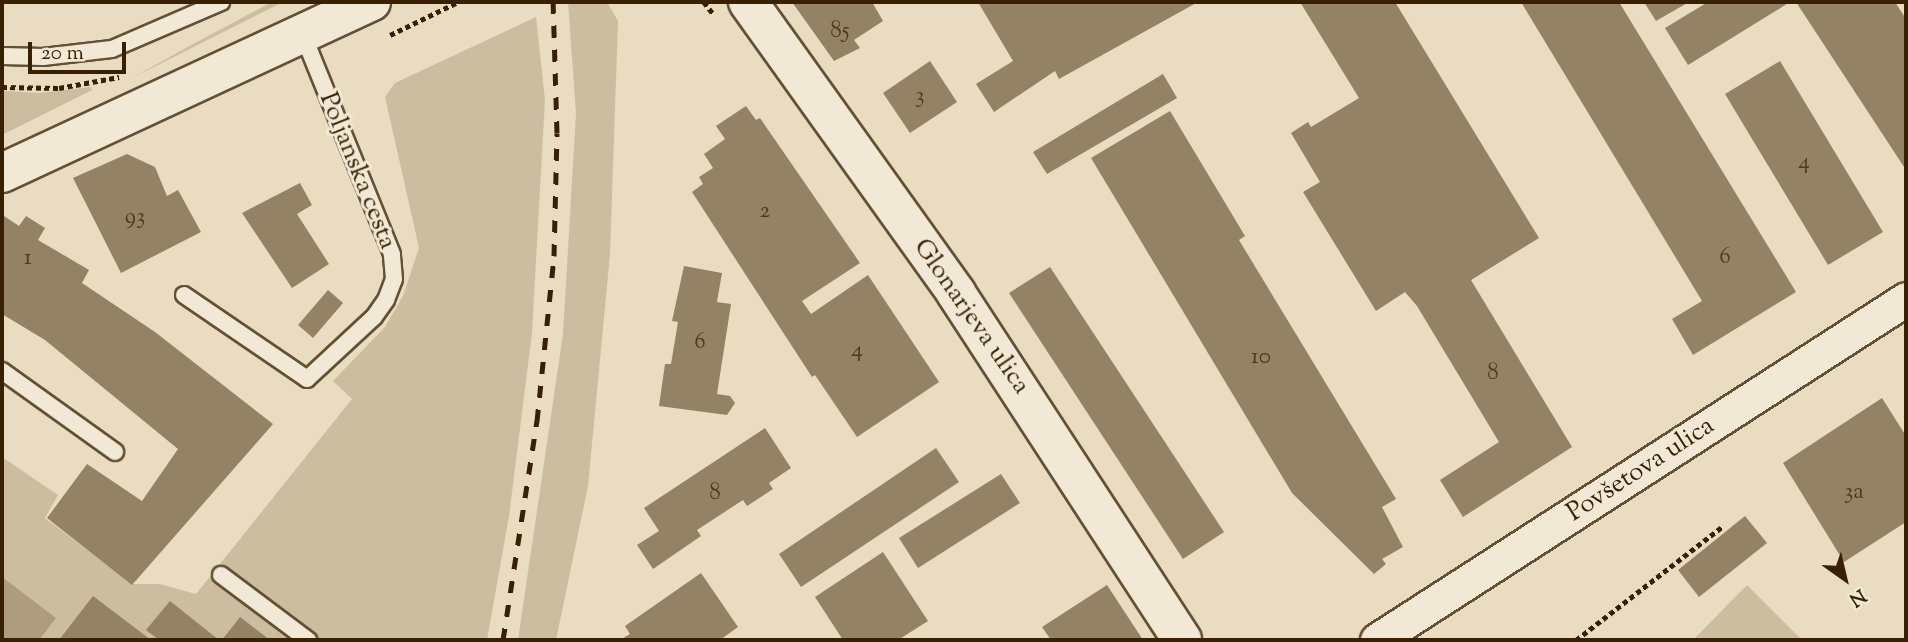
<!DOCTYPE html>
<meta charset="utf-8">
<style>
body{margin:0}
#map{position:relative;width:1908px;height:642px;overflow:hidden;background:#eadcc0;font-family:"Sorts Mill Goudy",serif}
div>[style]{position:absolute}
.green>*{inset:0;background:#ccbca0}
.water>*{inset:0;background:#ad9c7f}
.building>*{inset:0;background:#948265}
.path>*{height:4.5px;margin-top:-2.25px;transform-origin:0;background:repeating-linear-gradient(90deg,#372102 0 5px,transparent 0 8.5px)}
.roads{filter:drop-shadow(2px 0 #645032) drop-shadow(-2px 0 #645032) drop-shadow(0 2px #645032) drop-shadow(0 -2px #645032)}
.lane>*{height:16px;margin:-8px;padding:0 8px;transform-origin:8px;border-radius:8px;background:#f1e8d6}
.street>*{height:33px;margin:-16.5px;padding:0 16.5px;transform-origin:16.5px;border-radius:16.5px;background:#f1e8d6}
.secondary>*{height:38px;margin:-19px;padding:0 19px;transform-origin:19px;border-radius:19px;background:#f1e8d6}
.rail>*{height:5px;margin-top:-2.5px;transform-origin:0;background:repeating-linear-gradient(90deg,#372102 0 12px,transparent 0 24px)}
span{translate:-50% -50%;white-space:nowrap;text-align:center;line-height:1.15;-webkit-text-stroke:6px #f1e8d6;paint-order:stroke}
.number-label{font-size:23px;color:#4e391b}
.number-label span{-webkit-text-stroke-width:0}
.street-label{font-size:26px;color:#372102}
.frame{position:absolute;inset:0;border:4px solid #372102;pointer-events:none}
.north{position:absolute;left:1810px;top:544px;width:70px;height:70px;-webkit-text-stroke:5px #f1e8d6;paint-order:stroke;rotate:146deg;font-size:19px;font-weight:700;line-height:28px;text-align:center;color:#372102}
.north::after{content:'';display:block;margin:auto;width:24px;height:32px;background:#372102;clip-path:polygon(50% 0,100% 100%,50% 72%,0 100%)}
.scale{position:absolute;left:28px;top:42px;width:98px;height:32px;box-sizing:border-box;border:4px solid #372102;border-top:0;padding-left:9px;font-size:21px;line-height:24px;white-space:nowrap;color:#372102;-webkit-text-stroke:5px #f1e8d6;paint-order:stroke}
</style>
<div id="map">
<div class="green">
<div style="clip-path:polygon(272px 2px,283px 2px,130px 79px,195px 43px)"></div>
<div style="clip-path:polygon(568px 2px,607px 2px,618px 21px,610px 254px,588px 486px,556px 640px,518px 640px,563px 334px,576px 113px)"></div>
<div style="clip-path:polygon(536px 17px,545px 100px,532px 333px,509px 516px,487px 640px,2px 640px,2px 457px,58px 495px,45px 518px,132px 584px,160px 584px,196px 594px,352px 399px,333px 381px,385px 327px,403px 296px,419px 248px,385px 97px,395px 83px)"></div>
<div style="clip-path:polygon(91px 87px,92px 90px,2px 135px,3px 91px,39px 93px)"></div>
<div style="clip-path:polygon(1747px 585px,1802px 640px,1693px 640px)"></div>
</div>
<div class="water">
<div style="clip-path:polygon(2px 577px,56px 618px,39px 640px,2px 640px)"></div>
</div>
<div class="building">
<div style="clip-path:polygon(792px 2px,872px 2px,883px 21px,854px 40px,860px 48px,834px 61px)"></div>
<div style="clip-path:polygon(978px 2px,1198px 2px,1059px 79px,1055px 71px,994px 112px,976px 84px,1013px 61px)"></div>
<div style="clip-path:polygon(1300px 2px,1395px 2px,1539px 238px,1471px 280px,1572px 447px,1463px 517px,1440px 480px,1499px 442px,1417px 306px,1405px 292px,1376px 311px,1303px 192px,1320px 182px,1291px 133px,1308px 122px,1311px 127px,1359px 98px)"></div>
<div style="clip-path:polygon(1521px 2px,1619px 2px,1796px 292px,1693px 355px,1672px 319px,1702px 301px)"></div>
<div style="clip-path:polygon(1644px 2px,1689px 2px,1656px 21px)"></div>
<div style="clip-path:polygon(1708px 2px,1790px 2px,1688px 65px,1665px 28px)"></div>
<div style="clip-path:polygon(1796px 2px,1895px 2px,1906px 19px,1906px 170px)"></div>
<div style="clip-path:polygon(930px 61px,957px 102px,910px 133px,883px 93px)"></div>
<div style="clip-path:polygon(1780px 61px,1883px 232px,1828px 265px,1725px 94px)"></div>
<div style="clip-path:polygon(1163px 74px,1177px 98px,1047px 174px,1033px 152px)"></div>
<div style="clip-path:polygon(746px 106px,756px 120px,760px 118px,860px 263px,802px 301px,811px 314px,868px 275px,939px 382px,857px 437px,815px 375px,812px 377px,692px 192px,703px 184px,699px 177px,713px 168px,704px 154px,725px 139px,716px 126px)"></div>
<div style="clip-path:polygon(1170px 111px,1245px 236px,1239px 240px,1396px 499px,1382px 507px,1403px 547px,1382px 559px,1386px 564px,1374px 574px,1292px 493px,1091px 158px)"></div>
<div style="clip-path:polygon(127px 154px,155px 167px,167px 196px,178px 190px,201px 232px,121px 273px,73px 178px)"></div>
<div style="clip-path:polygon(300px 183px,312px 205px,297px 214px,329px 264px,292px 288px,242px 213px)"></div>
<div style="clip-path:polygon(4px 216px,19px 226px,26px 216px,45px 228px,38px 240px,89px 270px,82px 283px,155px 332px,273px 424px,132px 585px,47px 518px,87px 464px,142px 501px,178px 449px,45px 340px,2px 314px)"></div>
<div style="clip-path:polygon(684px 266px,722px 273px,717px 302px,731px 304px,717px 394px,730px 396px,735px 403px,727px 415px,659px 406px,665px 364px,671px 364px,678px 322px,672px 321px)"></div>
<div style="clip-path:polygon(1050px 267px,1224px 532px,1183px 559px,1009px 293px)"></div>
<div style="clip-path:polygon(328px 290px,343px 303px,313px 338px,298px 325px)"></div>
<div style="clip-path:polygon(1882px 398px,1906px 436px,1906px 522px,1844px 562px,1783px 463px)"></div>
<div style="clip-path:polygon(765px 428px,791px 468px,769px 483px,773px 489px,747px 506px,743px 500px,697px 530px,701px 536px,653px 569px,637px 545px,659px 531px,644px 508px)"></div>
<div style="clip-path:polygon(936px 448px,959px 482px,801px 587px,779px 554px)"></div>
<div style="clip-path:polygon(1001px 474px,1020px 503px,918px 568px,899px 538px)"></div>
<div style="clip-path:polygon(1745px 516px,1767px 543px,1699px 597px,1678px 570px)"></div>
<div style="clip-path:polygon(883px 552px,928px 621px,898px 640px,843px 640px,815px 597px)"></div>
<div style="clip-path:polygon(701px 573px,738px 627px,720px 640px,620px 640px,630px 634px,625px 626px)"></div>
<div style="clip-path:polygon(1107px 585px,1143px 640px,1051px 640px,1042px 627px)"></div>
<div style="clip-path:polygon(93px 596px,151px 640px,59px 640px)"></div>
<div style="clip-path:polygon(170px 601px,219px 640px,159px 640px,146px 630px)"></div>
<div style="clip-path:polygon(240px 617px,270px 640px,222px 640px)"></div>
</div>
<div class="path">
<div style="left:704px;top:2px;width:16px;rotate:52deg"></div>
<div style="left:390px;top:35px;width:76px;rotate:-25.9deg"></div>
<div style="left:2px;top:87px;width:57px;rotate:1deg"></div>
<div style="left:59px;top:88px;width:61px;rotate:-10.4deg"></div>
<div style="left:1576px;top:640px;width:186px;rotate:-37.8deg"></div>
</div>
<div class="roads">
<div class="lane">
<div style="left:2px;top:56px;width:41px;rotate:1.4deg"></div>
<div style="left:43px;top:57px;width:69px;rotate:-6.6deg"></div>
<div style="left:112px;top:49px;width:119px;rotate:-23.3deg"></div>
<div style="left:184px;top:295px;width:149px;rotate:34.3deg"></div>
<div style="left:307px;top:379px;width:91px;rotate:-42.8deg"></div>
<div style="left:374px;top:317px;width:21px;rotate:-55deg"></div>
<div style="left:386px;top:300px;width:22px;rotate:-69deg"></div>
<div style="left:394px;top:279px;width:25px;rotate:-95deg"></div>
<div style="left:392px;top:254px;width:236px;rotate:-112.1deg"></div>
<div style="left:2px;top:371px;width:139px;rotate:35.6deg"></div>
<div style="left:221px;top:575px;width:109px;rotate:36.8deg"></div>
</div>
<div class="street">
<div style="left:1377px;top:640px;width:629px;rotate:-32.81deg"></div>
</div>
<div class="secondary">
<div style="left:748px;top:2px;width:358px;rotate:54.4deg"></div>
<div style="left:956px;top:293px;width:414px;rotate:56.9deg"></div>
<div style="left:2px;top:173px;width:407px;rotate:-24.9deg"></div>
</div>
</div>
<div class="rail">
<div style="left:503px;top:640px;width:222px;rotate:-81.2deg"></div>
<div style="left:537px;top:421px;width:166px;rotate:-84.1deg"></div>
<div style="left:554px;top:256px;width:123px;rotate:-88.6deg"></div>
<div style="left:557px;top:133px;width:131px;rotate:-91.7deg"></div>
</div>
<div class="number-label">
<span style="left:840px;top:32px">85</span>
<span style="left:920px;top:97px">3</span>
<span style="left:1804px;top:163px">4</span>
<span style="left:765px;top:212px">2</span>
<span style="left:135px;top:218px">93</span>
<span style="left:1725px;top:258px">6</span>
<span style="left:28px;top:259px">1</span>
<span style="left:700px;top:343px">6</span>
<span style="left:857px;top:351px">4</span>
<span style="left:1261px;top:358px">10</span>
<span style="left:1493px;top:374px">8</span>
<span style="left:1854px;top:493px">3a</span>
<span style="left:715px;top:494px">8</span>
</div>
<div class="street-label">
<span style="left:357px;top:171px;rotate:68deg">Poljanska cesta</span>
<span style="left:971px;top:317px;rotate:55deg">Glonarjeva ulica</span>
<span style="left:1641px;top:470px;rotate:-33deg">Povšetova ulica</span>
</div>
<div class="frame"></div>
<div class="north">N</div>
<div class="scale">20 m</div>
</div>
